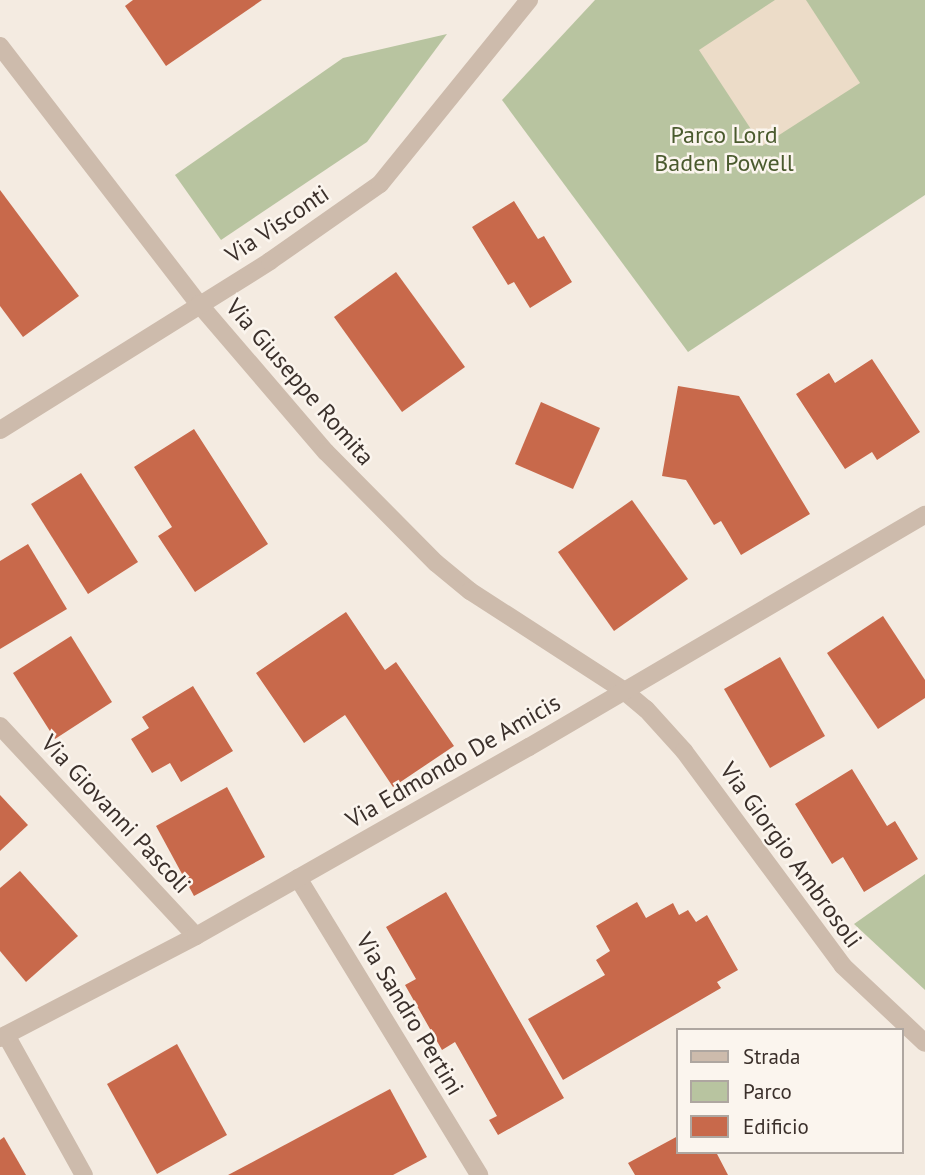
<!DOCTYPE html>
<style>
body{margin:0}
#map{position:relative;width:925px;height:1175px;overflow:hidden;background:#f4ebe1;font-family:"PT Sans",sans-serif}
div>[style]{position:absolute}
.green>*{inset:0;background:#b8c4a0}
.plaza>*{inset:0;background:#ecdcc8}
.building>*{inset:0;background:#c8694b}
.minor>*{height:18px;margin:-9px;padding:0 9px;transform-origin:9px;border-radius:9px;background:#cdbbac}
span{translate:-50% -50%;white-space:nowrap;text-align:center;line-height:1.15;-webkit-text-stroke:5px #fbf5ee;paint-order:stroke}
.park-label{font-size:24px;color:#4a5a2e}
.street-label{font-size:24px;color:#3b302b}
.legend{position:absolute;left:676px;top:1028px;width:228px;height:126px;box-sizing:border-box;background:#fbf5ee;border:2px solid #aea6a0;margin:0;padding:9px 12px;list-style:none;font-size:21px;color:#3b302b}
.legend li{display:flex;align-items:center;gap:14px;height:35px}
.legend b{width:35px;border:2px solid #aea6a0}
</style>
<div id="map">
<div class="green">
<div style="clip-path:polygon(595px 0,925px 0,925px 195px,688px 352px,502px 100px)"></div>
<div style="clip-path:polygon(447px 34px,367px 142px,221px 240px,175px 175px,343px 58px)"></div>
<div style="clip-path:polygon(925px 874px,925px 990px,854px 924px)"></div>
</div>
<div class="plaza">
<div style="clip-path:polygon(775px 0,806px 0,860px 83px,762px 146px,699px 50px)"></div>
</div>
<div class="building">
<div style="clip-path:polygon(133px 0,262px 0,166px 66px,125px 6px)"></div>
<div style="clip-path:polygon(0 190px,79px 296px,23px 337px,0 306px)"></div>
<div style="clip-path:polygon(514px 201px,538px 239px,544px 236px,572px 282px,530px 308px,514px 282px,508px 285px,472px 227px)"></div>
<div style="clip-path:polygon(396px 272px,465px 367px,402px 412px,334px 317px)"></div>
<div style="clip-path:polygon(872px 359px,920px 432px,877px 460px,872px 452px,845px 469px,796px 394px,829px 373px,835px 383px)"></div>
<div style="clip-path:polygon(678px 386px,739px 396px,810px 514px,741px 555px,721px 521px,714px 525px,686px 480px,662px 476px)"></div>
<div style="clip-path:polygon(541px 402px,600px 428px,573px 489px,515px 464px)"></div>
<div style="clip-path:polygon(194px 429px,268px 544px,195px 592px,158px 536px,172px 527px,134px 467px)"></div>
<div style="clip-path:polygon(81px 473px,138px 562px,88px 594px,31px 504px)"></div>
<div style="clip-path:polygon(632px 500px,688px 579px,614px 631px,558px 552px)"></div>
<div style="clip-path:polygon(28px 544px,67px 609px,0 649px,0 561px)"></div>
<div style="clip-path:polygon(346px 612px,385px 670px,396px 662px,454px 746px,393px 787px,345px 715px,304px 743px,256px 673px)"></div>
<div style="clip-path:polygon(883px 616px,925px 680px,925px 698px,878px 729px,827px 653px)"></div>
<div style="clip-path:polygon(71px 636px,112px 702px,55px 739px,13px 673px)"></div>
<div style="clip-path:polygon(780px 657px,825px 736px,770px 768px,724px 689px)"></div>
<div style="clip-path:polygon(193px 686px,233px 751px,181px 782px,170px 763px,152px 773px,131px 739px,149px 728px,142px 717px)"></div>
<div style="clip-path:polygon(852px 769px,887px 826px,895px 821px,918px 859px,864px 892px,843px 857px,832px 864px,795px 804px)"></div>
<div style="clip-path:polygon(227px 787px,265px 857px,194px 896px,156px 826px)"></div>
<div style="clip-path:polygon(0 795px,28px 825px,0 851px)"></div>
<div style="clip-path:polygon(20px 871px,78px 936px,26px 982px,0 951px,0 888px)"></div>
<div style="clip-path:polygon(446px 892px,564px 1098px,498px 1135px,489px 1120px,497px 1116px,455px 1042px,442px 1050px,405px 985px,416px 979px,386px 927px)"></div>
<div style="clip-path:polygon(637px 902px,646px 918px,673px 903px,679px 915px,688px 910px,696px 922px,707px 915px,738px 970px,717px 982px,721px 988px,563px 1080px,528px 1019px,605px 975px,596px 960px,610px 951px,596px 926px)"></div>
<div style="clip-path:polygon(177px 1044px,227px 1135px,157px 1174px,107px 1084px)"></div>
<div style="clip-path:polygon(390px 1089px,427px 1157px,393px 1175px,228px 1175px)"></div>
<div style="clip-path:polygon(678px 1136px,678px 1152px,716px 1152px,728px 1175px,635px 1175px,628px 1163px)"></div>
<div style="clip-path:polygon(4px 1137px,26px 1175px,0 1175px,0 1140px)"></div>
</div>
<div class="minor">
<div style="left:0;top:46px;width:326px;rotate:52.4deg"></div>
<div style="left:199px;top:304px;width:195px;rotate:49.4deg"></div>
<div style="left:326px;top:452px;width:156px;rotate:45.3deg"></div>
<div style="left:436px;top:563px;width:44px;rotate:39.5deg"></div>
<div style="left:470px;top:591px;width:182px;rotate:32.9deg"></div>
<div style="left:623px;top:690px;width:30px;rotate:40deg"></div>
<div style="left:646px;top:709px;width:57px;rotate:47.9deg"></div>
<div style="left:684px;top:751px;width:267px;rotate:53.5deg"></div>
<div style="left:843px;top:966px;width:112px;rotate:43.2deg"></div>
<div style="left:0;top:430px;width:319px;rotate:-32deg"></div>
<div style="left:270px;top:261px;width:134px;rotate:-35deg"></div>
<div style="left:380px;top:184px;width:237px;rotate:-51deg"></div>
<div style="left:0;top:726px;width:287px;rotate:47deg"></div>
<div style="left:298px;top:878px;width:348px;rotate:58.6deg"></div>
<div style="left:6px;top:1035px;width:160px;rotate:60.9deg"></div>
<div style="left:0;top:1038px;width:221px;rotate:-27.5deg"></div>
<div style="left:196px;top:936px;width:383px;rotate:-29.6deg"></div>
<div style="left:529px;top:747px;width:459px;rotate:-30.4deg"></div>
</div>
<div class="park-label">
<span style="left:724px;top:149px">Parco Lord<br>Baden Powell</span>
</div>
<div class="street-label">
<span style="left:277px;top:224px;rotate:-34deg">Via Visconti</span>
<span style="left:300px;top:382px;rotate:49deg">Via Giuseppe Romita</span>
<span style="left:453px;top:761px;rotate:-30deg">Via Edmondo De Amicis</span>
<span style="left:116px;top:814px;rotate:47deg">Via Giovanni Pascoli</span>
<span style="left:791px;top:855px;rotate:54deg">Via Giorgio Ambrosoli</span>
<span style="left:410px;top:1014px;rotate:59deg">Via Sandro Pertini</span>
</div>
<ul class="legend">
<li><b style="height:9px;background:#cdbbac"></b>Strada</li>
<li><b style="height:19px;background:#b8c4a0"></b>Parco</li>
<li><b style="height:19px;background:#c8694b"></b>Edificio</li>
</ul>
</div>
